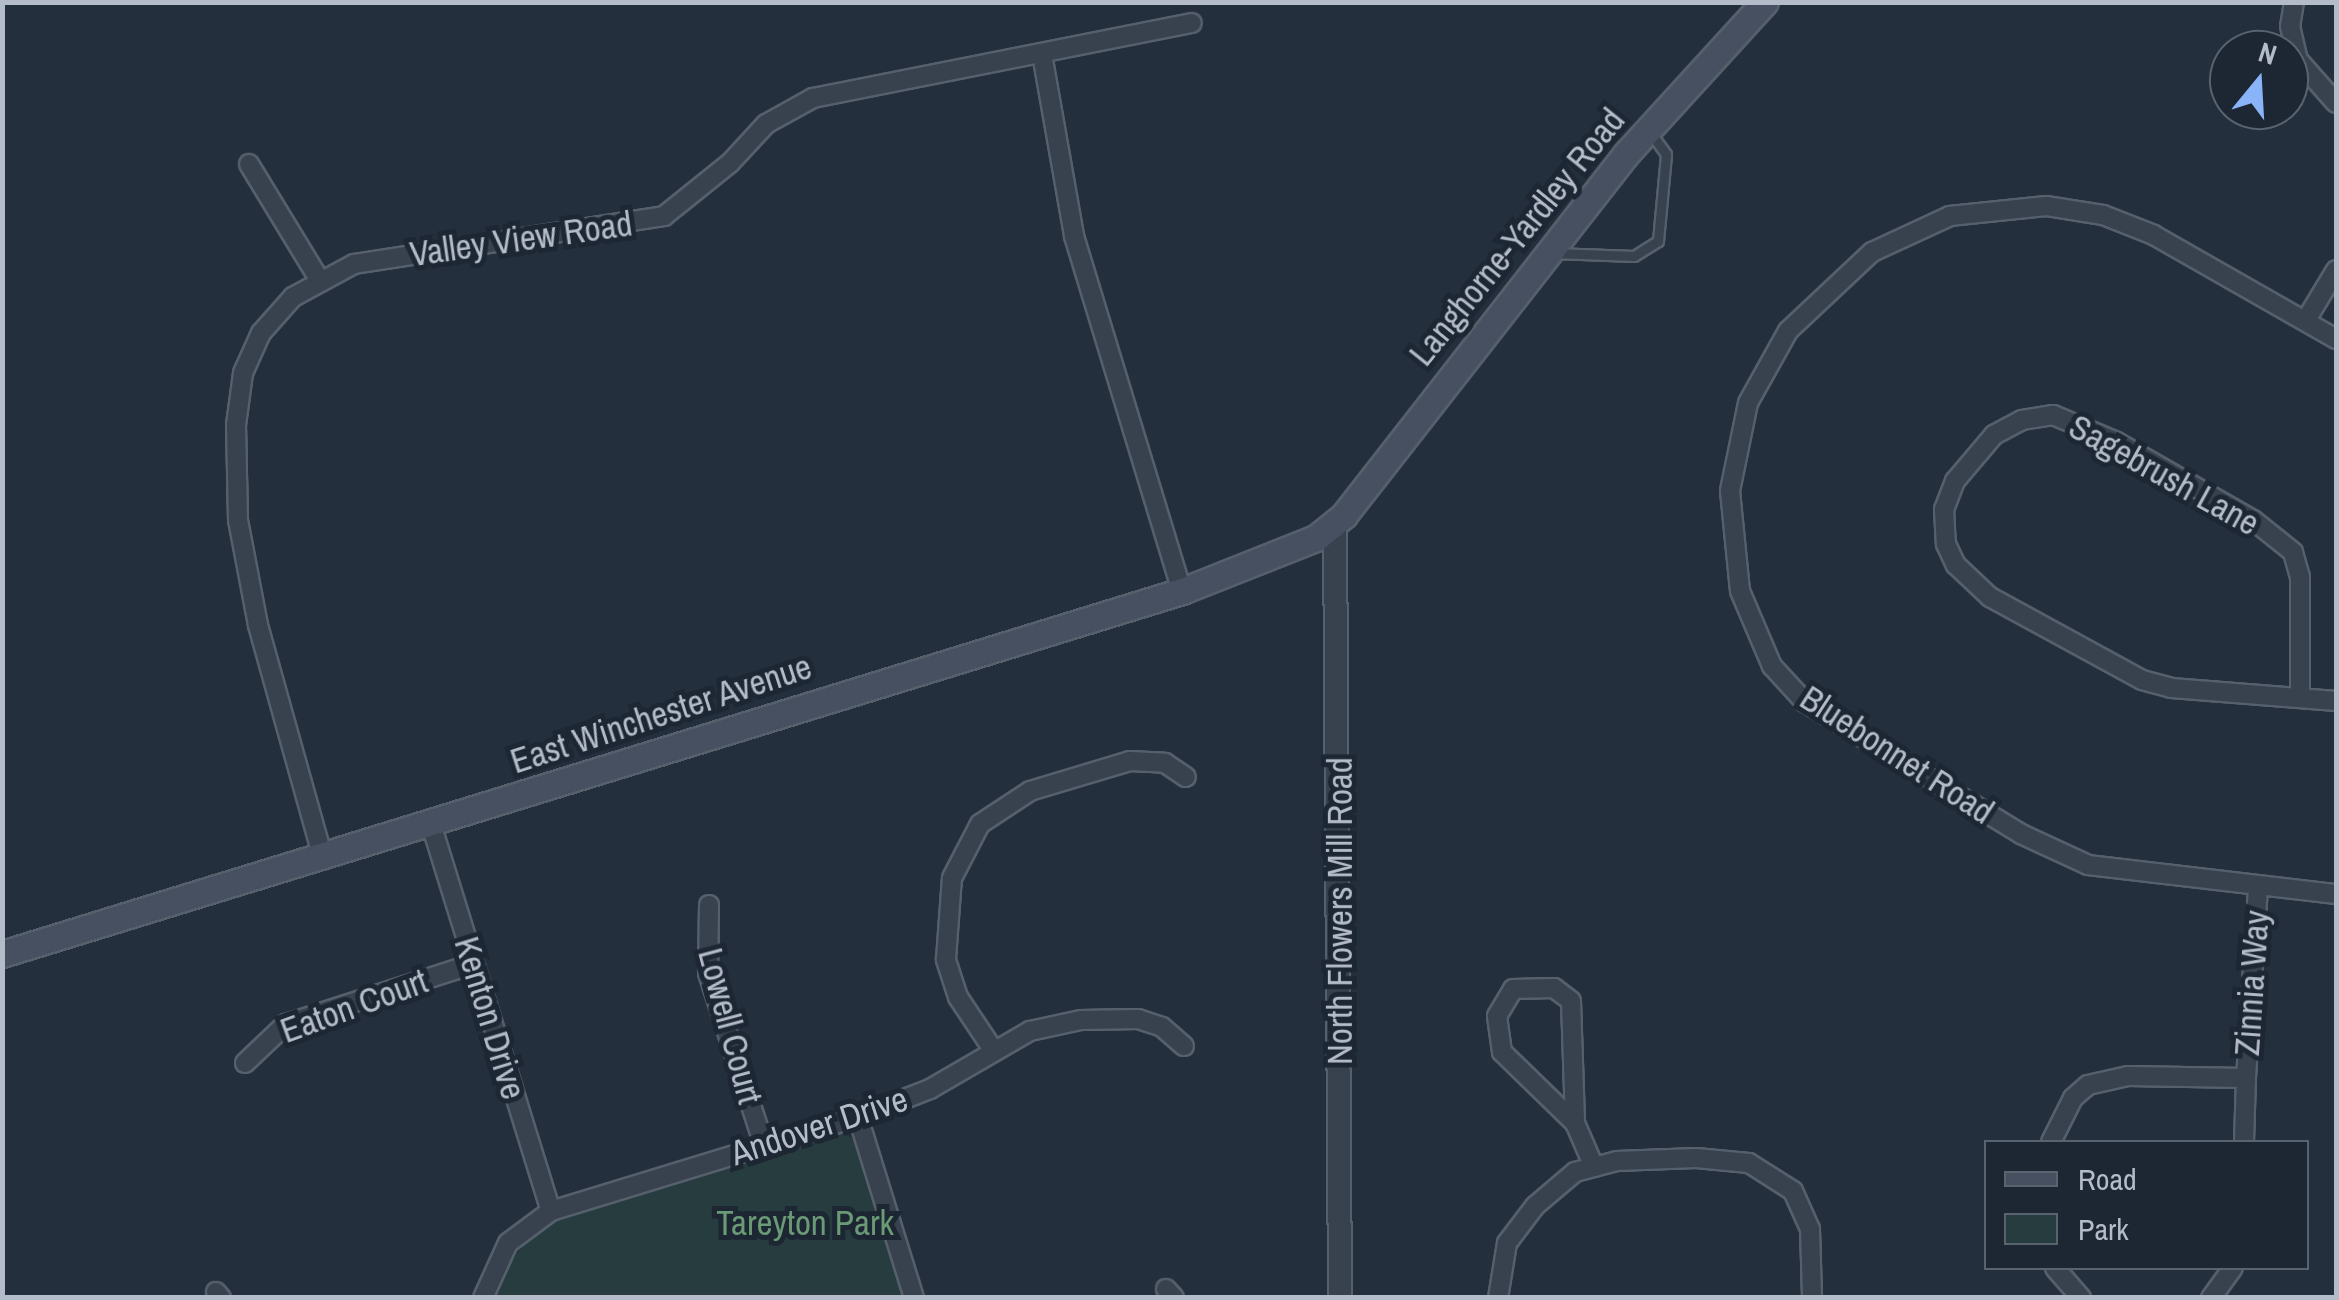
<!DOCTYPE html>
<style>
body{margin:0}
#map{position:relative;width:2339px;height:1300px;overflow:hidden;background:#242f3e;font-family:"Archivo Narrow",sans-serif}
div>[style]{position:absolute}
.green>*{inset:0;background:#263c3f}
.roads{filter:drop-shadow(2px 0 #565f6c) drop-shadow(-2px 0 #565f6c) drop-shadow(0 2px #565f6c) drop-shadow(0 -2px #565f6c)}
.service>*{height:9px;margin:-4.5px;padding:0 4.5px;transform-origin:4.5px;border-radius:4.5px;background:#38414e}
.minor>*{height:18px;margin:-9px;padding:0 9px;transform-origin:9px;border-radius:9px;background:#38414e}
.tertiary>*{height:22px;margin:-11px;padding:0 11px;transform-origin:11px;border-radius:11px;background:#38414e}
.secondary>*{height:25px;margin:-12.5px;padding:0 12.5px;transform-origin:12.5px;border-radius:12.5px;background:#465061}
span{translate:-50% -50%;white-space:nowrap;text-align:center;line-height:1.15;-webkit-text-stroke:10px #1d2633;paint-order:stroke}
.street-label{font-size:35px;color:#b4bcc9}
.park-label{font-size:35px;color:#6b9a76}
.frame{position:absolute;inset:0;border:5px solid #b4bcc9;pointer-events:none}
.legend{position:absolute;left:1984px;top:1140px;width:325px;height:130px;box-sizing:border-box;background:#1d2633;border:2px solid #59626f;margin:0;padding:12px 18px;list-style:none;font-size:30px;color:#b4bcc9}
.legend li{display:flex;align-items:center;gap:20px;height:50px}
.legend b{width:50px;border:2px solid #59626f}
.north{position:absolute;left:2209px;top:30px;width:100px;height:100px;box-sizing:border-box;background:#1d2633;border:2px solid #59626f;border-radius:50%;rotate:18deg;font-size:28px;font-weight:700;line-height:40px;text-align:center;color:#b4bcc9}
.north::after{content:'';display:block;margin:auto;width:35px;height:45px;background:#8ab4f8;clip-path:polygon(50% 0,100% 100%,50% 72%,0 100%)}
</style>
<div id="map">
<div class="green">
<div style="clip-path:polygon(841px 1132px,858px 1142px,907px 1298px,494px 1298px,509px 1262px,532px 1236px,560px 1218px)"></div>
</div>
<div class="roads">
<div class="service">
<div style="left:1554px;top:253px;width:80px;rotate:2.1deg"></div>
<div style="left:1634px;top:256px;width:28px;rotate:-32deg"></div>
<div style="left:1658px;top:241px;width:87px;rotate:-84.7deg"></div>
<div style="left:1666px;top:154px;width:27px;rotate:-126deg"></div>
</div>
<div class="minor">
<div style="left:2294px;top:2px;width:24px;rotate:99deg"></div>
<div style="left:2290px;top:26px;width:35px;rotate:77deg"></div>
<div style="left:2298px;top:60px;width:57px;rotate:48.5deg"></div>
<div style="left:1042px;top:54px;width:185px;rotate:80deg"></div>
<div style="left:1074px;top:236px;width:371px;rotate:73.1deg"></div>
<div style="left:249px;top:164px;width:135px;rotate:58.7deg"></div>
<div style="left:2306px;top:320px;width:58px;rotate:-59deg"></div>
<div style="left:2336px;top:339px;width:210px;rotate:-150.3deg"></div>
<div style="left:2154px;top:235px;width:55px;rotate:-158.6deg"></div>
<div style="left:2103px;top:215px;width:58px;rotate:-171deg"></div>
<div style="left:2046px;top:206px;width:97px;rotate:174.1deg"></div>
<div style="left:1950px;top:216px;width:86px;rotate:155.2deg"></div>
<div style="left:1872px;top:252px;width:115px;rotate:136.8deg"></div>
<div style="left:1788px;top:331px;width:82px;rotate:119.1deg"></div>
<div style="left:1748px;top:403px;width:90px;rotate:101.6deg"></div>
<div style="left:1730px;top:491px;width:100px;rotate:84.3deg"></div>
<div style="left:1740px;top:591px;width:82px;rotate:66.9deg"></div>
<div style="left:1772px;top:666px;width:49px;rotate:47.5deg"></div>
<div style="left:1805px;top:702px;width:253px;rotate:31.4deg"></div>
<div style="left:2021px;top:834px;width:74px;rotate:24.8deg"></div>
<div style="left:2088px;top:865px;width:250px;rotate:6.7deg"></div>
<div style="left:2300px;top:697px;width:120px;rotate:-90deg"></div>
<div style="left:2300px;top:577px;width:26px;rotate:-106deg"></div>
<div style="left:2293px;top:552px;width:51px;rotate:-141.3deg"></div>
<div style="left:2253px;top:520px;width:157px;rotate:-150.2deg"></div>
<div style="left:2117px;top:442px;width:69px;rotate:-157.1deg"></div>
<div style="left:2053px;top:415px;width:31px;rotate:171deg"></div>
<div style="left:2022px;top:420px;width:32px;rotate:152deg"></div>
<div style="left:1994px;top:435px;width:60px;rotate:130.3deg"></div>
<div style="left:1955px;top:481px;width:30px;rotate:111deg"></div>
<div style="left:1944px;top:509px;width:35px;rotate:87deg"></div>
<div style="left:1946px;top:544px;width:23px;rotate:65deg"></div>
<div style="left:1956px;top:565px;width:47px;rotate:43.3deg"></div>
<div style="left:1990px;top:597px;width:173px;rotate:28.6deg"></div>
<div style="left:2142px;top:680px;width:30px;rotate:15deg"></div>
<div style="left:2171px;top:688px;width:166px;rotate:4.5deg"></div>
<div style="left:431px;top:824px;width:405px;rotate:72.8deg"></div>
<div style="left:323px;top:858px;width:242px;rotate:-105.6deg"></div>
<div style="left:258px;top:625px;width:107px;rotate:-100.8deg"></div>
<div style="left:238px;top:520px;width:95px;rotate:-91.2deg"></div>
<div style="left:236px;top:425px;width:52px;rotate:-82.3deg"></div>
<div style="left:243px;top:373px;width:44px;rotate:-65.8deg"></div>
<div style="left:261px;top:333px;width:48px;rotate:-48.4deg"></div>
<div style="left:293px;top:297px;width:69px;rotate:-28.4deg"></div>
<div style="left:354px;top:264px;width:314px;rotate:-8.8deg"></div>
<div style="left:664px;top:216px;width:85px;rotate:-38.8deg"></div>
<div style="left:730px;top:163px;width:53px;rotate:-47.3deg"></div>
<div style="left:766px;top:124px;width:54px;rotate:-29deg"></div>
<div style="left:813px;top:98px;width:386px;rotate:-11.2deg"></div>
<div style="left:709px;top:905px;width:68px;rotate:90.8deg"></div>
<div style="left:708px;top:973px;width:181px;rotate:72deg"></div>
<div style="left:994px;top:1051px;width:65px;rotate:-123.7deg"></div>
<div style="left:958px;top:997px;width:40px;rotate:-108deg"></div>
<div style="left:946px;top:959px;width:81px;rotate:-85.8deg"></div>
<div style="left:952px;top:878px;width:61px;rotate:-62.6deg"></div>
<div style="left:980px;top:824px;width:60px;rotate:-33.4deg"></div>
<div style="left:1030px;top:791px;width:104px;rotate:-16.7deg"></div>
<div style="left:1130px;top:761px;width:35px;rotate:3deg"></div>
<div style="left:1165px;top:763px;width:25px;rotate:34deg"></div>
<div style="left:245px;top:1063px;width:57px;rotate:-43.6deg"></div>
<div style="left:286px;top:1024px;width:196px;rotate:-17.8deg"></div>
<div style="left:2246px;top:1078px;width:191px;rotate:-86.4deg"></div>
<div style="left:858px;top:1117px;width:189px;rotate:72.8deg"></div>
<div style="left:1575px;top:1123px;width:102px;rotate:-135.8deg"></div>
<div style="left:1502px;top:1052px;width:36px;rotate:-98deg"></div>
<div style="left:1497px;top:1016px;width:31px;rotate:-59deg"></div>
<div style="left:1513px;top:989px;width:41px;rotate:-1.4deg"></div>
<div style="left:1554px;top:988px;width:21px;rotate:37deg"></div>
<div style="left:1571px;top:1001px;width:122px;rotate:88.1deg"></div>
<div style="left:1575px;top:1123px;width:48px;rotate:66.6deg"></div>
<div style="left:2051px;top:1142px;width:49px;rotate:-63.4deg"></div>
<div style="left:2073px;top:1098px;width:20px;rotate:-41deg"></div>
<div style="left:2088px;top:1085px;width:41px;rotate:-12.7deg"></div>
<div style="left:2128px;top:1076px;width:118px;rotate:1deg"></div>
<div style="left:2246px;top:1078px;width:64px;rotate:91.8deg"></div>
<div style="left:2055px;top:1268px;width:40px;rotate:49deg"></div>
<div style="left:1166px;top:1289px;width:12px;rotate:48deg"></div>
<div style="left:216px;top:1292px;width:8px;rotate:50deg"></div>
<div style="left:483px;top:1298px;width:60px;rotate:-65.6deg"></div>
<div style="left:508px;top:1243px;width:54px;rotate:-36.7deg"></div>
<div style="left:551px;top:1211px;width:321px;rotate:-17deg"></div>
<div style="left:858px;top:1117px;width:77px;rotate:-21.3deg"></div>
<div style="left:930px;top:1089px;width:116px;rotate:-30.1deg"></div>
<div style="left:1030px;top:1031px;width:52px;rotate:-12.2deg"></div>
<div style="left:1081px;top:1020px;width:57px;rotate:-1deg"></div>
<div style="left:1138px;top:1019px;width:25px;rotate:18deg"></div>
<div style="left:1162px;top:1027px;width:29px;rotate:41deg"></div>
<div style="left:1498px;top:1298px;width:56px;rotate:-80.7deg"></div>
<div style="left:1507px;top:1243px;width:46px;rotate:-52.9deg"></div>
<div style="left:1535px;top:1206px;width:52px;rotate:-40.4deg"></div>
<div style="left:1575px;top:1172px;width:43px;rotate:-14.7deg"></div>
<div style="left:1617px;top:1161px;width:79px;rotate:-2.2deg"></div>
<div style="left:1696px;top:1158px;width:53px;rotate:5.4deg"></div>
<div style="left:1749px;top:1163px;width:52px;rotate:32.5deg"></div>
<div style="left:1793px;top:1191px;width:42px;rotate:65.9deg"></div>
<div style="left:1810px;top:1229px;width:69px;rotate:88.3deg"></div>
<div style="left:2211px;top:1298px;width:37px;rotate:-54deg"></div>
</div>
<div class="tertiary">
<div style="left:1335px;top:525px;width:773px;rotate:89.63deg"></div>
</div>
<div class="secondary">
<div style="left:2px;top:954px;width:1235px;rotate:-17.1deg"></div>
<div style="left:1182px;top:591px;width:144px;rotate:-21.6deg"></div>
<div style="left:1316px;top:538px;width:36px;rotate:-39deg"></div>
<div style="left:1344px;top:515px;width:458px;rotate:-52deg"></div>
<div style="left:1626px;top:154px;width:206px;rotate:-47.6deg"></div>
</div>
</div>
<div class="street-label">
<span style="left:1517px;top:237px;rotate:-51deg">Langhorne-Yardley Road</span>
<span style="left:521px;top:239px;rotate:-8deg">Valley View Road</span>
<span style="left:2164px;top:475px;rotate:29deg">Sagebrush Lane</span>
<span style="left:661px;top:714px;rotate:-18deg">East Winchester Avenue</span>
<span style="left:1897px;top:755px;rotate:33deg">Bluebonnet Road</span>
<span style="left:1340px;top:911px;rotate:-90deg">North Flowers Mill Road</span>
<span style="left:2252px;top:983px;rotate:-86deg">Zinnia Way</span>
<span style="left:354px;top:1006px;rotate:-20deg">Eaton Court</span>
<span style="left:490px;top:1018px;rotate:73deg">Kenton Drive</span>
<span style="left:730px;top:1026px;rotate:75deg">Lowell Court</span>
<span style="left:819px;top:1126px;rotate:-18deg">Andover Drive</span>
</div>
<div class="park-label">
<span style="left:805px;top:1223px">Tareyton Park</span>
</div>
<div class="frame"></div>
<ul class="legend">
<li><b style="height:12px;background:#465061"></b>Road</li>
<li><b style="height:28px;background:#263c3f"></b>Park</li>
</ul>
<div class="north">N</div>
</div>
